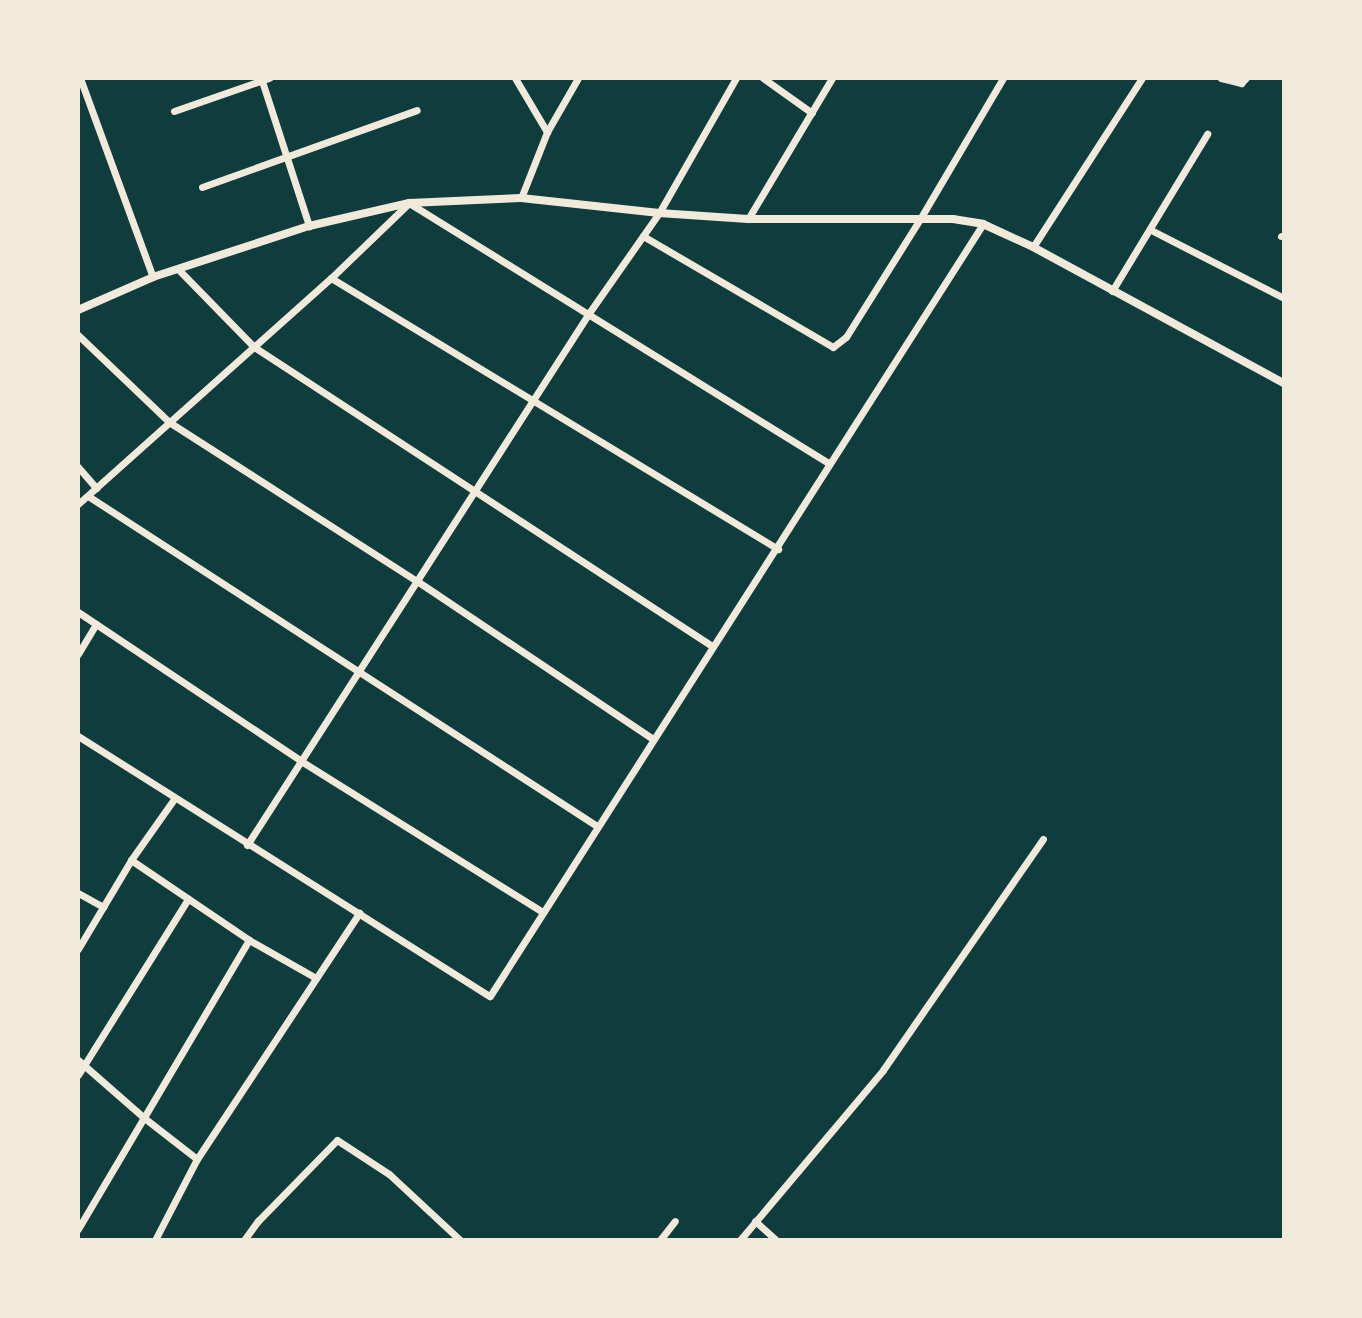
<!DOCTYPE html>
<style>
body{margin:0}
#map{position:relative;width:1362px;height:1318px;overflow:hidden;background:#0f3d3e;font-family:"Titillium Web",sans-serif}
div>[style]{position:absolute}
.minor>*{height:7px;margin:-3.5px;padding:0 3.5px;transform-origin:3.5px;border-radius:3.5px;background:#f1e9da}
.tertiary>*{height:8px;margin:-4px;padding:0 4px;transform-origin:4px;border-radius:4px;background:#f1e9da}
span{translate:-50% -50%;white-space:nowrap;text-align:center;line-height:1.15;-webkit-text-stroke:6px #f1e9da;paint-order:stroke}
.frame{position:absolute;inset:0;border:80px solid #f1e9da;pointer-events:none}
</style>
<div id="map">
<div class="minor">
<div style="left:80px;top:78px;width:212px;rotate:69.9deg"></div>
<div style="left:261px;top:78px;width:156px;rotate:72deg"></div>
<div style="left:515px;top:78px;width:63px;rotate:59.3deg"></div>
<div style="left:763px;top:78px;width:60px;rotate:35.5deg"></div>
<div style="left:1221px;top:78px;width:21px;rotate:14deg"></div>
<div style="left:1241px;top:83px;width:7px;rotate:-45deg"></div>
<div style="left:174px;top:111px;width:101px;rotate:-19.2deg"></div>
<div style="left:202px;top:187px;width:228px;rotate:-19.7deg"></div>
<div style="left:521px;top:198px;width:71px;rotate:-68.5deg"></div>
<div style="left:547px;top:132px;width:62px;rotate:-60.1deg"></div>
<div style="left:748px;top:219px;width:164px;rotate:-59.2deg"></div>
<div style="left:1151px;top:230px;width:149px;rotate:27.1deg"></div>
<div style="left:643px;top:236px;width:220px;rotate:30.3deg"></div>
<div style="left:833px;top:347px;width:16px;rotate:-38deg"></div>
<div style="left:846px;top:337px;width:139px;rotate:-57.9deg"></div>
<div style="left:920px;top:219px;width:164px;rotate:-59.5deg"></div>
<div style="left:1281px;top:236px;width:3px;rotate:18deg"></div>
<div style="left:1033px;top:247px;width:201px;rotate:-57.2deg"></div>
<div style="left:178px;top:269px;width:109px;rotate:45.7deg"></div>
<div style="left:254px;top:347px;width:547px;rotate:33.14deg"></div>
<div style="left:331px;top:278px;width:523px;rotate:31.23deg"></div>
<div style="left:1112px;top:291px;width:184px;rotate:-58.8deg"></div>
<div style="left:78px;top:335px;width:126px;rotate:43.7deg"></div>
<div style="left:169px;top:422px;width:295px;rotate:32.7deg"></div>
<div style="left:417px;top:581px;width:284px;rotate:33.8deg"></div>
<div style="left:78px;top:467px;width:28px;rotate:49deg"></div>
<div style="left:88px;top:496px;width:607px;rotate:32.96deg"></div>
<div style="left:78px;top:504px;width:339px;rotate:-41.8deg"></div>
<div style="left:331px;top:278px;width:108px;rotate:-43.9deg"></div>
<div style="left:409px;top:203px;width:493px;rotate:31.8deg"></div>
<div style="left:78px;top:612px;width:268px;rotate:33.7deg"></div>
<div style="left:301px;top:761px;width:285px;rotate:32deg"></div>
<div style="left:78px;top:654px;width:35px;rotate:-59deg"></div>
<div style="left:78px;top:736px;width:487px;rotate:32.3deg"></div>
<div style="left:490px;top:996px;width:916px;rotate:-57.44deg"></div>
<div style="left:247px;top:845px;width:632px;rotate:-57.26deg"></div>
<div style="left:589px;top:313px;width:122px;rotate:-55deg"></div>
<div style="left:659px;top:213px;width:155px;rotate:-60.3deg"></div>
<div style="left:131px;top:860px;width:143px;rotate:34.1deg"></div>
<div style="left:249px;top:940px;width:77px;rotate:29.6deg"></div>
<div style="left:78px;top:893px;width:29px;rotate:29deg"></div>
<div style="left:78px;top:949px;width:104px;rotate:-59.2deg"></div>
<div style="left:131px;top:860px;width:75px;rotate:-54.8deg"></div>
<div style="left:78px;top:1060px;width:86px;rotate:41.2deg"></div>
<div style="left:143px;top:1117px;width:68px;rotate:37.9deg"></div>
<div style="left:78px;top:1075px;width:208px;rotate:-58deg"></div>
<div style="left:755px;top:1221px;width:28px;rotate:42deg"></div>
<div style="left:78px;top:1229px;width:336px;rotate:-59.4deg"></div>
<div style="left:155px;top:1240px;width:91px;rotate:-62.6deg"></div>
<div style="left:197px;top:1159px;width:295px;rotate:-56.6deg"></div>
<div style="left:244px;top:1240px;width:24px;rotate:-54deg"></div>
<div style="left:258px;top:1221px;width:113px;rotate:-45.7deg"></div>
<div style="left:337px;top:1140px;width:62px;rotate:33.2deg"></div>
<div style="left:389px;top:1174px;width:97px;rotate:42.9deg"></div>
<div style="left:660px;top:1240px;width:24px;rotate:-52deg"></div>
<div style="left:740px;top:1240px;width:222px;rotate:-49.9deg"></div>
<div style="left:883px;top:1070px;width:281px;rotate:-55.3deg"></div>
</div>
<div class="tertiary">
<div style="left:78px;top:310px;width:82px;rotate:-23.7deg"></div>
<div style="left:153px;top:277px;width:164px;rotate:-18.1deg"></div>
<div style="left:309px;top:226px;width:103px;rotate:-13deg"></div>
<div style="left:409px;top:203px;width:112px;rotate:-2.6deg"></div>
<div style="left:521px;top:198px;width:139px;rotate:6.2deg"></div>
<div style="left:659px;top:213px;width:89px;rotate:3.9deg"></div>
<div style="left:748px;top:219px;width:205px"></div>
<div style="left:953px;top:219px;width:30px;rotate:9deg"></div>
<div style="left:983px;top:224px;width:55px;rotate:24.7deg"></div>
<div style="left:1033px;top:247px;width:285px;rotate:28.5deg"></div>
</div>
<div class="frame"></div>
</div>
